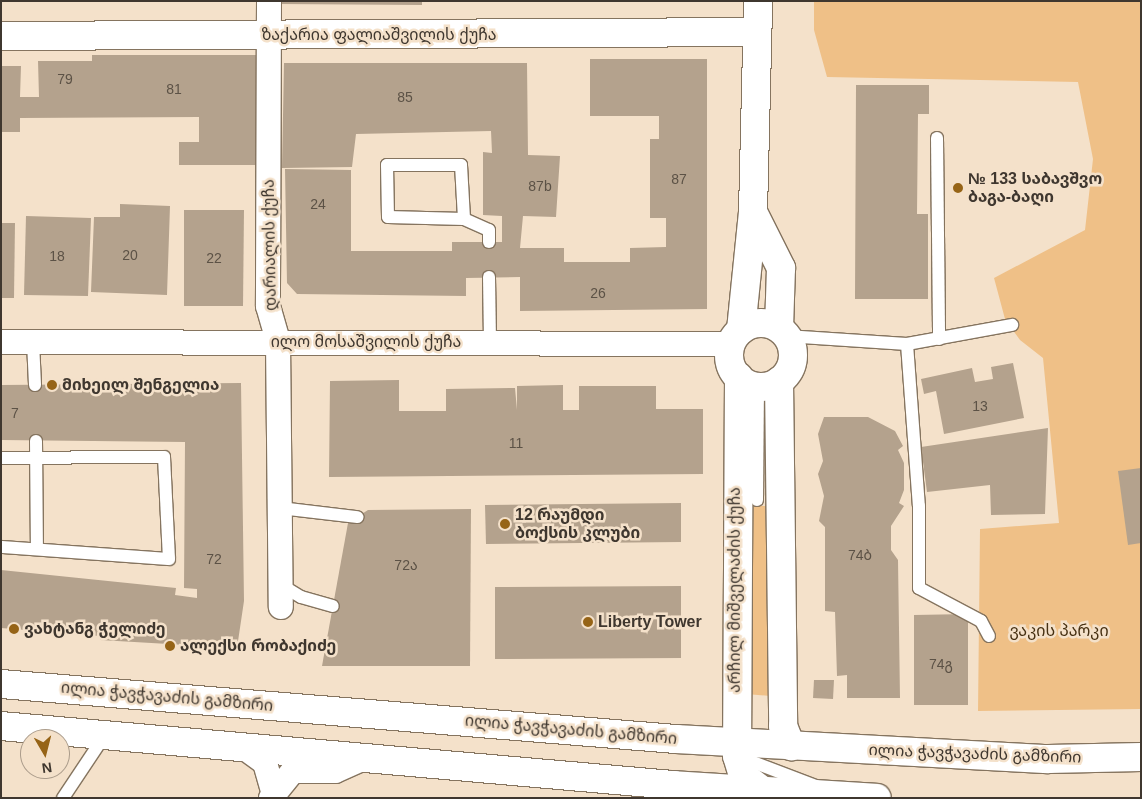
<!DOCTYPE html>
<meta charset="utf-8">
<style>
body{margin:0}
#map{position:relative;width:1142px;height:799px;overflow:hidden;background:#f4e1ca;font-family:Arial,"Noto Sans Georgian",sans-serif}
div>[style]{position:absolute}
.green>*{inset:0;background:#efc087}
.building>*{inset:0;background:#b4a28d}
.roads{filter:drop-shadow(1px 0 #85745f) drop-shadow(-1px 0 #85745f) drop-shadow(0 1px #85745f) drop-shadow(0 -1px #85745f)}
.service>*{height:12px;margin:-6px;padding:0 6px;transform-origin:6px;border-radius:6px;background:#fff}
.minor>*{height:24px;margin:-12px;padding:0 12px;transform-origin:12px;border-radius:12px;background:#fff}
.tertiary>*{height:28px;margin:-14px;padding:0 14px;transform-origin:14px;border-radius:14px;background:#fff}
.tertiary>.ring{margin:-14px;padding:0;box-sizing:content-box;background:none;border:28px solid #fff;border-radius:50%}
.secondary>*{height:28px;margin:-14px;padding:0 14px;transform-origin:14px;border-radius:14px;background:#fff}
.dots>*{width:14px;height:14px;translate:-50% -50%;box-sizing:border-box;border:2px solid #f4e1ca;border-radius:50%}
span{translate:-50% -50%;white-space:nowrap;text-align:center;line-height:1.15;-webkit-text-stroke:5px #f4e1ca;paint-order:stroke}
.number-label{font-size:14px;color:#5c5246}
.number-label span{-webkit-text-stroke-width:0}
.street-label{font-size:16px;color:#3f372f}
.poi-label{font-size:16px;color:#3f372f;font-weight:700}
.left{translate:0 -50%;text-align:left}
.park-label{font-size:16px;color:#463012}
.frame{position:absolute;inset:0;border:2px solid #3f372f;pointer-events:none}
.north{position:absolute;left:20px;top:729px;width:50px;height:50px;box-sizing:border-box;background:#f4e1ca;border:1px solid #ac9d8c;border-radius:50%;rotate:172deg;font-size:14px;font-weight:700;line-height:20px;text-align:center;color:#3f372f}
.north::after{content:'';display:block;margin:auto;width:18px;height:22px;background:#966417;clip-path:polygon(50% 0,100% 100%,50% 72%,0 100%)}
</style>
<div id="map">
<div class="green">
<div style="clip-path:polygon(814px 1px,1141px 1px,1141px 709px,978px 711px,980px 529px,1059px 523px,1043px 358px,1020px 340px,1005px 319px,994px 278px,1085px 230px,1093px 159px,1078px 82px,827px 77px,814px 30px)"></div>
<div style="clip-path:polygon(746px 506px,768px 506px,771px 696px,746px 694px)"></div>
</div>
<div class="building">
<div style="clip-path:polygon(280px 1px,422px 1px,422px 5px,280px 4px)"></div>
<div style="clip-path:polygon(92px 55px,257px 55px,256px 165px,179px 165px,179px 142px,199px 142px,199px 117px,20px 118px,20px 132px,1px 132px,1px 66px,21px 66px,20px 97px,39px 97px,38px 61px,92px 61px)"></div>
<div style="clip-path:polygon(590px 59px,707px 59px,707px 309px,520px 311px,520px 277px,466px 278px,466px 296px,297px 294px,287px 283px,285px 169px,351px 170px,351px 251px,452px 251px,452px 242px,502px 242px,502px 216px,483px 215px,483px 152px,492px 153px,491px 131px,356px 134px,352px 167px,282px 168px,284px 63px,527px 63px,528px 155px,560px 156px,556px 217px,523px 216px,520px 248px,564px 248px,564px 262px,630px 262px,630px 248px,666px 247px,666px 218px,650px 218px,650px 139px,659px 139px,659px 116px,590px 116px)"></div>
<div style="clip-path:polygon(856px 85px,929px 85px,929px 114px,918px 114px,917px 214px,928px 214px,928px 299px,855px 299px)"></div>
<div style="clip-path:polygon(120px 204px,170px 206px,167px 295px,91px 292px,94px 217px,120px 217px)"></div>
<div style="clip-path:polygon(184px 210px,244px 210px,243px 306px,184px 306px)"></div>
<div style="clip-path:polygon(26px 216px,91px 218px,88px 296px,24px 295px)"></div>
<div style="clip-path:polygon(1px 223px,15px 223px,14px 298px,1px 298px)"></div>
<div style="clip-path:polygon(1013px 363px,1024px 418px,944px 434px,936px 391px,924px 394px,921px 379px,972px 368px,975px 382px,993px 379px,991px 367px)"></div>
<div style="clip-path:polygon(399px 380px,399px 411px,446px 411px,446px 389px,515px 388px,517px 410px,517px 386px,563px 385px,563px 410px,579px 410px,579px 386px,656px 386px,656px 409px,703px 409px,703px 474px,329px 477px,330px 381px)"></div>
<div style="clip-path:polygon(241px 383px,244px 601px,237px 648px,100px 640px,101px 636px,1px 628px,1px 570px,176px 588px,175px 595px,197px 598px,197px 589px,184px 588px,185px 442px,1px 440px,1px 385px)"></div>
<div style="clip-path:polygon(824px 417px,868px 417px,895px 431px,903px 446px,898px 450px,904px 463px,904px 490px,899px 503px,904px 506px,891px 526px,891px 550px,898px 560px,900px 698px,847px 698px,847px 675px,837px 676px,835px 612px,825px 611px,825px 527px,819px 521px,824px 496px,818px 474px,823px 461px,818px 434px)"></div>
<div style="clip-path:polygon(1048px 428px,1045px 514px,991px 515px,990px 485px,927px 492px,921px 447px)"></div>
<div style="clip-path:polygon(1141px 468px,1141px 543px,1128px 545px,1118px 471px)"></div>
<div style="clip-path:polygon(681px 503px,681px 542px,486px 544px,485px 505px)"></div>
<div style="clip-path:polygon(471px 509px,470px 666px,322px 666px,348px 523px,368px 510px)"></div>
<div style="clip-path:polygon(681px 586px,681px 658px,495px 659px,495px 587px)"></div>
<div style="clip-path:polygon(968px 614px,968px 705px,914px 705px,914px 615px)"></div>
<div style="clip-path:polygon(814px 680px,834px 680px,833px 699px,813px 698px)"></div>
</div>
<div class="roads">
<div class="service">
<div style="left:937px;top:138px;width:201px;rotate:89.4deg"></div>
<div style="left:464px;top:219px;width:76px;rotate:-178.5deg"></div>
<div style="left:388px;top:217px;width:52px;rotate:-91.1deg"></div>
<div style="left:387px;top:165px;width:74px"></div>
<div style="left:461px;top:165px;width:54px;rotate:86.8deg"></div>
<div style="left:464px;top:219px;width:27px;rotate:24deg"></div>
<div style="left:489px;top:230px;width:12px;rotate:90deg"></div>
<div style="left:489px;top:277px;width:65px;rotate:89.1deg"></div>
<div style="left:786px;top:336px;width:121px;rotate:3.8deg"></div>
<div style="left:907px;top:344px;width:107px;rotate:-10.3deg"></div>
<div style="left:33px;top:342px;width:43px;rotate:87.3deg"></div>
<div style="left:907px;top:344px;width:162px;rotate:85.8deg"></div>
<div style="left:919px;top:506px;width:82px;rotate:90deg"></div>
<div style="left:919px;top:588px;width:70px;rotate:28deg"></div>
<div style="left:981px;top:621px;width:17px;rotate:62deg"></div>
<div style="left:36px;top:441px;width:108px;rotate:89.5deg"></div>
<div style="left:1px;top:458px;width:163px;rotate:-0.4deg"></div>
<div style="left:164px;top:457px;width:102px;rotate:87.2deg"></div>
<div style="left:169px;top:559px;width:168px;rotate:-175.9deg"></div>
<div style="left:757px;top:500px;width:114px;rotate:-89.5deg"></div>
<div style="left:280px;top:508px;width:78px;rotate:6.7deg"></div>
<div style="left:281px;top:585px;width:23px;rotate:31deg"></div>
<div style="left:301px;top:597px;width:33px;rotate:16deg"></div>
<div style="left:737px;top:756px;width:85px;rotate:20.8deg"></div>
<div style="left:63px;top:798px;width:76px;rotate:-56.3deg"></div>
</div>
<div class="minor">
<div style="left:269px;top:1px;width:305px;rotate:90.2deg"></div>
<div style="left:268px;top:306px;width:37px;rotate:74deg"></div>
<div style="left:278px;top:342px;width:265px;rotate:89.4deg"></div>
<div style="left:1px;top:342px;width:731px;rotate:0.16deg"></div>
<div style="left:242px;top:746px;width:29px;rotate:36deg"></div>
<div style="left:265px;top:763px;width:29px;rotate:74deg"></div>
<div style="left:271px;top:798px;width:35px;rotate:-51deg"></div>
<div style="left:293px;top:771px;width:42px"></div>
<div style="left:335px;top:771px;width:30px;rotate:-24deg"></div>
</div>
<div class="tertiary">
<div style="left:1px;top:36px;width:756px;rotate:-0.3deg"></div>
<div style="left:753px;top:212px;width:63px;rotate:63.4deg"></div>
<div style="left:781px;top:268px;width:60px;rotate:91.9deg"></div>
<div class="ring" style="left:729px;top:323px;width:36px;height:36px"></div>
<div style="left:741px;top:330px;width:119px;rotate:-84.2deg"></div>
<div style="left:753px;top:212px;width:211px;rotate:-88.6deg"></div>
<div style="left:739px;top:377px;width:379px;rotate:90.3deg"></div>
<div style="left:737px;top:756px;width:21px;rotate:73deg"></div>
<div style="left:743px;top:776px;width:25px;rotate:37deg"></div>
<div style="left:779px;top:381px;width:345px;rotate:89.3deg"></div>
<div style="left:783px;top:726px;width:22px;rotate:68deg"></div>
</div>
<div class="secondary">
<div style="left:1px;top:684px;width:677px;rotate:4.66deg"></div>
<div style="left:676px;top:739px;width:373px;rotate:3.1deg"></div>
<div style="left:1048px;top:759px;width:93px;rotate:-1.2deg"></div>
<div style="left:1px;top:726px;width:675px;rotate:5.02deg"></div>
<div style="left:673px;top:785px;width:204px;rotate:3.6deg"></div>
</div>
</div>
<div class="dots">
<div style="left:958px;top:188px;background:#966417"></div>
<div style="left:52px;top:385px;background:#966417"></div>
<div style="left:505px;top:524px;background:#966417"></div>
<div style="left:588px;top:622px;background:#966417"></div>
<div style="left:14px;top:629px;background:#966417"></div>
<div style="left:170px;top:646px;background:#966417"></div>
</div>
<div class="number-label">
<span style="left:65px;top:79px">79</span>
<span style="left:174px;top:89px">81</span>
<span style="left:405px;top:97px">85</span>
<span style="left:679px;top:179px">87</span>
<span style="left:540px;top:186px">87b</span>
<span style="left:318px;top:204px">24</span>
<span style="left:130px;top:255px">20</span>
<span style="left:57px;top:256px">18</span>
<span style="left:214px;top:258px">22</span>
<span style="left:598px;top:293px">26</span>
<span style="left:980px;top:406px">13</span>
<span style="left:15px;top:413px">7</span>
<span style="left:516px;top:443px">11</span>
<span style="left:860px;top:555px">74ბ</span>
<span style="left:214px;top:559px">72</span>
<span style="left:406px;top:565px">72ა</span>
<span style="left:941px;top:664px">74გ</span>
</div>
<div class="street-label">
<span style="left:379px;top:35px">ზაქარია ფალიაშვილის ქუჩა</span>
<span style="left:270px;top:245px;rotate:-91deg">დარიალის ქუჩა</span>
<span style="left:366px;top:342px">ილო მოსაშვილის ქუჩა</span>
<span style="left:735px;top:590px;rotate:-90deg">არჩილ მიშველაძის ქუჩა</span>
<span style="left:167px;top:697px;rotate:5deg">ილია ჭავჭავაძის გამზირი</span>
<span style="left:571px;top:730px;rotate:5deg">ილია ჭავჭავაძის გამზირი</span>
<span style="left:975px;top:754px;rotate:2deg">ილია ჭავჭავაძის გამზირი</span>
</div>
<div class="poi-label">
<span class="left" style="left:968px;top:188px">№ 133 საბავშვო<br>ბაგა-ბაღი</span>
<span class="left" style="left:62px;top:385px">მიხეილ შენგელია</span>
<span class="left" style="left:515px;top:524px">12 რაუმდი<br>ბოქსის კლუბი</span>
<span class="left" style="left:598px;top:622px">Liberty Tower</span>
<span class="left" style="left:24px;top:629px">ვახტანგ ჭელიძე</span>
<span class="left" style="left:180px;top:646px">ალექსი რობაქიძე</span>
</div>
<div class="park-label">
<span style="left:1059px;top:631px">ვაკის პარკი</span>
</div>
<div class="frame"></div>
<div class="north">N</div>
</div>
